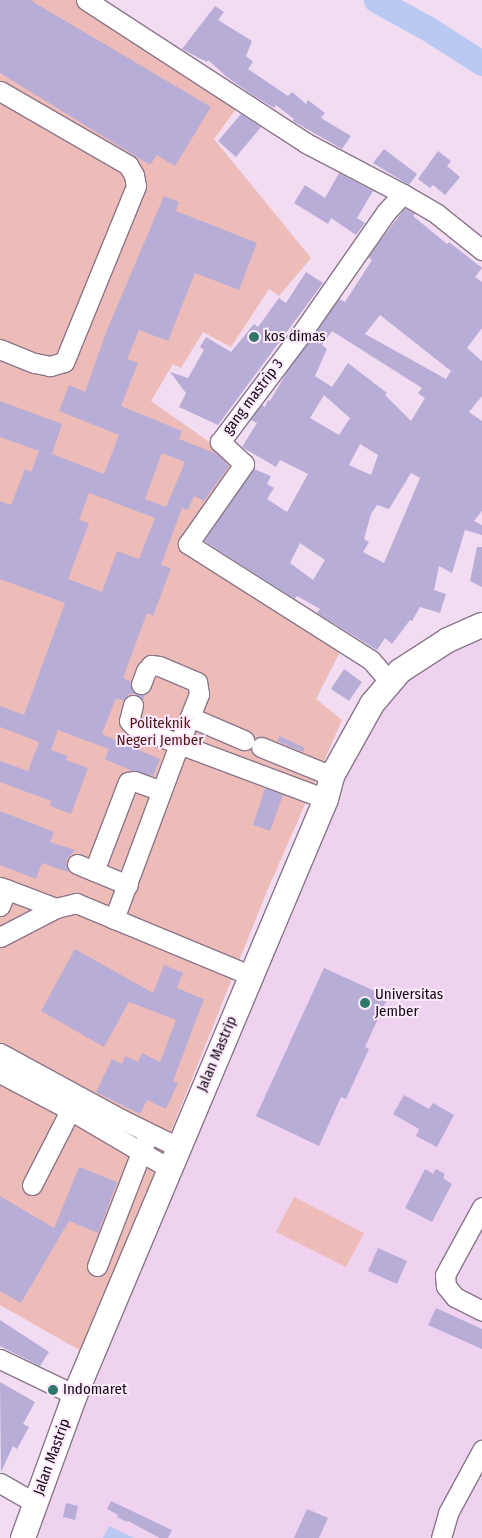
<!DOCTYPE html>
<style>
body{margin:0}
#map{position:relative;width:482px;height:1538px;overflow:hidden;background:#f2dcf2;font-family:"Fira Sans Condensed",sans-serif}
div>[style]{position:absolute}
.built>*{inset:0;background:#eed2ef}
.green>*{inset:0;background:#eebcb8}
.water>*{inset:0;background:#b9c9f2}
.river>*{height:25px;margin:-12.5px;padding:0 12.5px;transform-origin:12.5px;border-radius:12.5px;background:#b9c9f2}
.building>*{inset:0;background:#b8add7}
.roads{filter:drop-shadow(1px 0 #8a768a) drop-shadow(-1px 0 #8a768a) drop-shadow(0 1px #8a768a) drop-shadow(0 -1px #8a768a)}
.minor>*{height:19px;margin:-9.5px;padding:0 9.5px;transform-origin:9.5px;border-radius:9.5px;background:#fff}
.major>*{height:24px;margin:-12px;padding:0 12px;transform-origin:12px;border-radius:12px;background:#fff}
.dots>*{width:14px;height:14px;translate:-50% -50%;box-sizing:border-box;border:2px solid #fdeafd;border-radius:50%}
span{translate:-50% -50%;white-space:nowrap;text-align:center;line-height:1.15;-webkit-text-stroke:4px #fdeafd;paint-order:stroke}
.poi-label{font-size:15px;color:#120a12}
.left{translate:0 -50%;text-align:left}
.street-label{font-size:15px;color:#120a12}
.park-label{font-size:15px;color:#511515}
</style>
<div id="map">
<div class="built">
<div style="clip-path:polygon(482px 637px,482px 1538px,34px 1538px,155px 1223px,342px 784px,376px 718px,407px 678px,435px 659px)"></div>
</div>
<div class="green">
<div style="clip-path:polygon(0 0,85px 0,238px 106px,214px 139px,311px 258px,279px 296px,269px 289px,231px 347px,203px 332px,181px 368px,173px 364px,151px 401px,242px 465px,185px 545px,342px 648px,316px 699px,342px 720px,267px 891px,83px 1352px,0 1305px)"></div>
<div style="clip-path:polygon(294px 1197px,364px 1233px,346px 1267px,276px 1232px)"></div>
</div>
<div class="water">
<div style="clip-path:polygon(109px 1526px,134px 1538px,103px 1538px)"></div>
</div>
<div class="river">
<div style="left:376px;top:0;width:58px;rotate:28.8deg"></div>
<div style="left:427px;top:28px;width:65px;rotate:32.5deg"></div>
</div>
<div class="building">
<div style="clip-path:polygon(0 0,30px 0,211px 107px,175px 166px,157px 155px,150px 165px,0 73px)"></div>
<div style="clip-path:polygon(215px 6px,224px 12px,218px 20px,252px 41px,246px 56px,253px 62px,248px 69px,288px 96px,292px 92px,306px 104px,308px 100px,325px 113px,321px 118px,351px 136px,342px 149px,293px 121px,294px 119px,276px 105px,274px 108px,251px 94px,227px 77px,208px 60px,207px 62px,182px 49px)"></div>
<div style="clip-path:polygon(241px 114px,261px 127px,236px 157px,218px 141px)"></div>
<div style="clip-path:polygon(384px 149px,417px 174px,409px 185px,373px 163px)"></div>
<div style="clip-path:polygon(438px 151px,451px 161px,447px 166px,460px 177px,445px 195px,433px 185px,430px 188px,418px 179px)"></div>
<div style="clip-path:polygon(339px 173px,373px 191px,357px 218px,365px 223px,356px 235px,331px 218px,328px 224px,294px 203px,305px 185px,325px 198px)"></div>
<div style="clip-path:polygon(evenodd,164px 196px,179px 202px,176px 211px,257px 243px,239px 290px,195px 273px,168px 341px,139px 330px,127px 359px,138px 363px,121px 406px,182px 431px,179px 439px,217px 454px,229px 466px,204px 501px,194px 496px,188px 510px,182px 508px,161px 565px,171px 568px,153px 616px,147px 613px,123px 678px,130px 681px,133px 691px,137px 695px,145px 694px,143px 700px,135px 694px,129px 694px,123px 701px,116px 698px,102px 734px,160px 759px,153px 776px,130px 770px,105px 759px,109px 749px,58px 730px,51px 750px,68px 756px,66px 760px,88px 768px,71px 814px,50px 806px,51px 801px,0 782px,0 761px,28px 771px,39px 742px,0 727px,0 706px,24px 715px,65px 603px,0 579px,0 501px,11px 505px,25px 469px,31px 472px,39px 451px,0 437px,0 401px,62px 424px,52px 454px,104px 474px,119px 435px,59px 411px,69px 385px,85px 392px,107px 330px,164px 196px,162px 453px,185px 462px,166px 507px,145px 499px,162px 453px,164px 196px,89px 493px,155px 518px,139px 559px,117px 551px,102px 592px,68px 579px,89px 523px,79px 520px,89px 493px)"></div>
<div style="clip-path:polygon(evenodd,405px 208px,415px 214px,413px 216px,447px 244px,449px 242px,482px 268px,475px 277px,482px 282px,482px 328px,467px 348px,482px 361px,482px 396px,469px 412px,482px 421px,482px 511px,474px 521px,482px 525px,482px 535px,465px 530px,452px 573px,439px 566px,434px 590px,446px 594px,440px 613px,420px 607px,412px 621px,410px 620px,392px 644px,385px 638px,377px 650px,317px 613px,320px 609px,297px 596px,295px 599px,204px 541px,254px 469px,271px 476px,267px 484px,274px 488px,267px 499px,287px 512px,308px 474px,280px 460px,276px 467px,242px 447px,257px 423px,251px 420px,262px 405px,265px 407px,268px 400px,270px 401px,287px 372px,339px 299px,345px 302px,372px 260px,368px 257px,405px 208px,380px 315px,451px 371px,446px 379px,365px 334px,380px 315px,405px 208px,332px 331px,422px 388px,418px 393px,425px 398px,411px 421px,385px 395px,387px 393px,348px 363px,332px 387px,315px 376px,327px 349px,322px 345px,332px 331px,405px 208px,324px 395px,350px 418px,339px 435px,310px 418px,324px 395px,405px 208px,360px 444px,378px 455px,371px 475px,349px 465px,360px 444px,405px 208px,411px 473px,420px 478px,384px 563px,363px 552px,369px 542px,364px 539px,371px 514px,377px 505px,389px 509px,411px 473px,405px 208px,300px 543px,325px 560px,313px 580px,290px 563px,300px 543px)"></div>
<div style="clip-path:polygon(306px 272px,323px 283px,218px 425px,179px 407px,186px 393px,170px 372px,188px 378px,204px 350px,200px 347px,206px 337px,231px 352px,254px 324px,258px 327px,279px 298px,286px 303px)"></div>
<div style="clip-path:polygon(477px 547px,482px 547px,482px 587px,470px 581px)"></div>
<div style="clip-path:polygon(344px 669px,362px 682px,349px 701px,331px 689px)"></div>
<div style="clip-path:polygon(280px 736px,305px 748px,303px 752px,277px 741px)"></div>
<div style="clip-path:polygon(265px 788px,283px 795px,270px 831px,253px 825px)"></div>
<div style="clip-path:polygon(0 811px,54px 832px,50px 842px,75px 850px,66px 860px,68px 872px,42px 863px,36px 879px,0 865px)"></div>
<div style="clip-path:polygon(75px 949px,153px 993px,164px 965px,183px 973px,177px 988px,204px 999px,173px 1081px,178px 1083px,166px 1109px,147px 1100px,140px 1114px,96px 1092px,112px 1059px,122px 1064px,125px 1056px,138px 1062px,142px 1053px,160px 1062px,176px 1020px,129px 1002px,104px 1047px,41px 1011px)"></div>
<div style="clip-path:polygon(324px 968px,388px 997px,365px 1047px,369px 1049px,346px 1099px,341px 1097px,319px 1146px,256px 1116px)"></div>
<div style="clip-path:polygon(404px 1095px,429px 1109px,433px 1103px,454px 1115px,437px 1147px,416px 1136px,419px 1129px,393px 1114px)"></div>
<div style="clip-path:polygon(79px 1167px,117px 1182px,98px 1233px,69px 1221px,21px 1303px,0 1291px,0 1196px,54px 1228px)"></div>
<div style="clip-path:polygon(425px 1169px,433px 1174px,436px 1169px,445px 1174px,443px 1178px,452px 1184px,432px 1222px,405px 1208px)"></div>
<div style="clip-path:polygon(378px 1248px,407px 1261px,397px 1284px,368px 1271px)"></div>
<div style="clip-path:polygon(436px 1308px,482px 1329px,482px 1349px,428px 1325px)"></div>
<div style="clip-path:polygon(0 1320px,49px 1352px,40px 1366px,0 1346px)"></div>
<div style="clip-path:polygon(0 1382px,35px 1402px,23px 1424px,29px 1427px,17px 1449px,13px 1446px,1px 1472px)"></div>
<div style="clip-path:polygon(111px 1501px,172px 1530px,168px 1538px,160px 1538px,128px 1521px,127px 1522px,117px 1517px,118px 1515px,107px 1509px)"></div>
<div style="clip-path:polygon(66px 1503px,78px 1506px,75px 1520px,63px 1517px)"></div>
<div style="clip-path:polygon(307px 1509px,328px 1518px,319px 1538px,294px 1538px)"></div>
</div>
<div class="roads">
<div class="minor">
<div style="left:86px;top:0;width:262px;rotate:33deg"></div>
<div style="left:306px;top:143px;width:110px;rotate:27.7deg"></div>
<div style="left:403px;top:194px;width:39px;rotate:30deg"></div>
<div style="left:437px;top:214px;width:58px;rotate:38.7deg"></div>
<div style="left:0;top:91px;width:148px;rotate:30deg"></div>
<div style="left:128px;top:165px;width:12px;rotate:59deg"></div>
<div style="left:134px;top:175px;width:11px;rotate:80deg"></div>
<div style="left:136px;top:186px;width:190px;rotate:112.2deg"></div>
<div style="left:64px;top:362px;width:15px;rotate:164deg"></div>
<div style="left:50px;top:366px;width:16px;rotate:-169deg"></div>
<div style="left:34px;top:363px;width:37px;rotate:-158deg"></div>
<div style="left:390px;top:682px;width:29px;rotate:-131deg"></div>
<div style="left:371px;top:660px;width:217px;rotate:-147.6deg"></div>
<div style="left:188px;top:544px;width:98px;rotate:-55deg"></div>
<div style="left:244px;top:464px;width:33px;rotate:-137deg"></div>
<div style="left:220px;top:442px;width:135px;rotate:-53.1deg"></div>
<div style="left:301px;top:334px;width:149px;rotate:-55.1deg"></div>
<div style="left:386px;top:212px;width:25px;rotate:-47deg"></div>
<div style="left:133px;top:705px;width:16px;rotate:104deg"></div>
<div style="left:129px;top:721px;width:7px;rotate:45deg"></div>
<div style="left:134px;top:726px;width:48px;rotate:21.8deg"></div>
<div style="left:179px;top:744px;width:54px;rotate:-68.2deg"></div>
<div style="left:199px;top:694px;width:12px;rotate:-99deg"></div>
<div style="left:197px;top:682px;width:41px;rotate:-157.2deg"></div>
<div style="left:159px;top:666px;width:8px;rotate:-173deg"></div>
<div style="left:151px;top:665px;width:8px;rotate:130deg"></div>
<div style="left:146px;top:671px;width:14px;rotate:111deg"></div>
<div style="left:190px;top:717px;width:59px;rotate:23.1deg"></div>
<div style="left:261px;top:747px;width:77px;rotate:22.2deg"></div>
<div style="left:77px;top:864px;width:55px;rotate:22.4deg"></div>
<div style="left:94px;top:871px;width:95px;rotate:-69.1deg"></div>
<div style="left:128px;top:782px;width:6px;rotate:-9deg"></div>
<div style="left:134px;top:781px;width:29px;rotate:20deg"></div>
<div style="left:0;top:887px;width:60px;rotate:20.6deg"></div>
<div style="left:0;top:906px;width:18px;rotate:-68deg"></div>
<div style="left:114px;top:919px;width:187px;rotate:-69.6deg"></div>
<div style="left:179px;top:744px;width:157px;rotate:20.5deg"></div>
<div style="left:0;top:937px;width:63px;rotate:-27.4deg"></div>
<div style="left:56px;top:908px;width:21px;rotate:-14deg"></div>
<div style="left:76px;top:903px;width:188px;rotate:22.5deg"></div>
<div style="left:0;top:1053px;width:138px;rotate:28.6deg"></div>
<div style="left:121px;top:1119px;width:64px;rotate:26.2deg"></div>
<div style="left:0;top:1073px;width:79px;rotate:27.9deg"></div>
<div style="left:70px;top:1110px;width:116px;rotate:30.5deg"></div>
<div style="left:32px;top:1185px;width:97px;rotate:-62.9deg"></div>
<div style="left:482px;top:1207px;width:77px;rotate:118.6deg"></div>
<div style="left:445px;top:1275px;width:11px;rotate:85deg"></div>
<div style="left:446px;top:1286px;width:14px;rotate:51deg"></div>
<div style="left:455px;top:1297px;width:30px;rotate:27deg"></div>
<div style="left:97px;top:1266px;width:133px;rotate:-68.8deg"></div>
<div style="left:0;top:1359px;width:83px;rotate:25.6deg"></div>
<div style="left:0;top:1483px;width:40px;rotate:29.7deg"></div>
<div style="left:441px;top:1538px;width:26px;rotate:-74deg"></div>
<div style="left:448px;top:1513px;width:72px;rotate:-61.6deg"></div>
</div>
<div class="major">
<div style="left:23px;top:1538px;width:152px;rotate:-70deg"></div>
<div style="left:75px;top:1395px;width:647px;rotate:-67.16deg"></div>
<div style="left:326px;top:799px;width:24px;rotate:-75deg"></div>
<div style="left:332px;top:776px;width:82px;rotate:-60.9deg"></div>
<div style="left:372px;top:704px;width:43px;rotate:-49.7deg"></div>
<div style="left:400px;top:671px;width:57px;rotate:-32.9deg"></div>
<div style="left:448px;top:640px;width:37px;rotate:-24deg"></div>
</div>
</div>
<div class="dots">
<div style="left:254px;top:337px;background:#31766a"></div>
<div style="left:365px;top:1003px;background:#31766a"></div>
<div style="left:53px;top:1390px;background:#31766a"></div>
</div>
<div class="poi-label">
<span class="left" style="left:264px;top:337px">kos dimas</span>
<span class="left" style="left:375px;top:1003px">Universitas<br>Jember</span>
<span class="left" style="left:63px;top:1390px">Indomaret</span>
</div>
<div class="street-label">
<span style="left:253px;top:397px;rotate:-53deg">gang mastrip 3</span>
<span style="left:217px;top:1054px;rotate:-67deg">Jalan Mastrip</span>
<span style="left:52px;top:1457px;rotate:-70deg">Jalan Mastrip</span>
</div>
<div class="park-label">
<span style="left:160px;top:732px">Politeknik<br>Negeri Jember</span>
</div>
</div>
